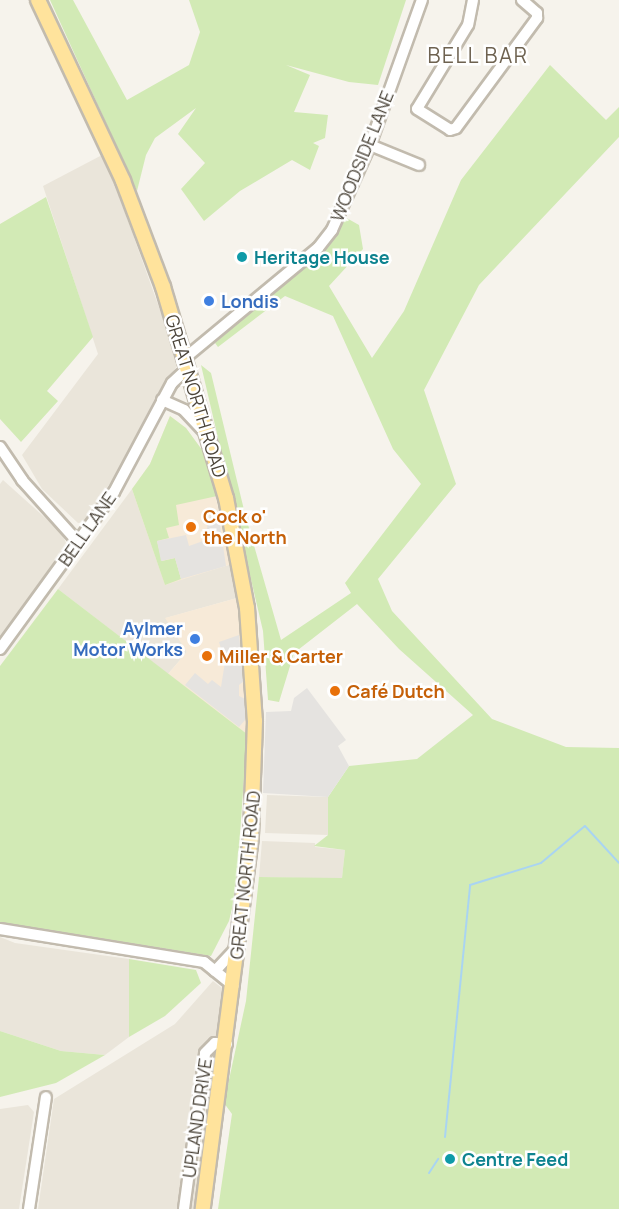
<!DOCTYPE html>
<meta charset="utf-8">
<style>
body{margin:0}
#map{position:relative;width:619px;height:1209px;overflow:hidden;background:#f6f3ec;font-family:Manrope,sans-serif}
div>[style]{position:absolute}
.residential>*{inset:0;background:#eae5da}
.commercial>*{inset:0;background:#f7ead8}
.green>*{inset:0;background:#d2eab5}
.parking>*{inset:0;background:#e5e3e0}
.stream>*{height:2px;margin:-1px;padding:0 1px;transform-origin:1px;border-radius:1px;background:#a9d4f2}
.roads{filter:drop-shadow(2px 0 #c2bbae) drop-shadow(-2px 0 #c2bbae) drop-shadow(0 2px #c2bbae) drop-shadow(0 -2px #c2bbae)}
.minor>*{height:10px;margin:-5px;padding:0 5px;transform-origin:5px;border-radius:5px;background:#fff}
.major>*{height:14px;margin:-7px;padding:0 7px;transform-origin:7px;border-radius:7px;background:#ffe39c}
.dots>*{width:16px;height:16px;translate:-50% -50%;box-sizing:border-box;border:3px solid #fff;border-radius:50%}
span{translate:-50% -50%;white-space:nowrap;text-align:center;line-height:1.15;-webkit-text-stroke:5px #fff;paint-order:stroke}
.street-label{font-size:18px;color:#4b4439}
.culture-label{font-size:18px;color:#0d838f;font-weight:700}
.left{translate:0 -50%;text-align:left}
.shop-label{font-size:18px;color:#366cbe;font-weight:700}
.right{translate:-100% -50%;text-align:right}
.food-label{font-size:18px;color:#c56008;font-weight:700}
.quarter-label{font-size:21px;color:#6e6250;letter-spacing:1.5px}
</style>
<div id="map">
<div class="residential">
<div style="clip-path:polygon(104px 154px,179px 363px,154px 400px,121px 467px,84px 522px,78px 523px,42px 489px,22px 455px,98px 354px,43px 186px)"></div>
<div style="clip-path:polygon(3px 480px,61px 532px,67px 545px,0 638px,0 484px)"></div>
<div style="clip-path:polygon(132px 489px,165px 584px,232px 564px,237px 598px,166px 618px,187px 652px,168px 674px,58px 589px)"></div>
<div style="clip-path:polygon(267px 795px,328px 797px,328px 835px,265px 833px)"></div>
<div style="clip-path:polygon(262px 841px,315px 843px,315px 847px,345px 850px,342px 879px,259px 877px)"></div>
<div style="clip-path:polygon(0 937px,15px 943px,129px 959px,129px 1037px,105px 1055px,61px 1051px,0 1031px)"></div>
<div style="clip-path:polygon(213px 981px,222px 988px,194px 1209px,38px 1209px,54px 1099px,175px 1024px)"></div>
<div style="clip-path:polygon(28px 1105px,34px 1112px,19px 1209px,0 1209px,0 1109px)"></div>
</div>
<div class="commercial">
<div style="clip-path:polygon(170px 416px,186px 428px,205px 454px,232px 564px,165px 585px,132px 489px,150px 464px)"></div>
<div style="clip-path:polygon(237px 598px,246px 678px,247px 734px,168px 674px,187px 652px,165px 618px)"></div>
</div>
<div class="green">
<div style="clip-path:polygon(50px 0,73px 0,127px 100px,189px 65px,200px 32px,189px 0,406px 0,378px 85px,349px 82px,286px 65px,310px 75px,294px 112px,328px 115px,325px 138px,313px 143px,319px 146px,310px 170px,292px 160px,240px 191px,204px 221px,181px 189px,205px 163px,178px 134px,196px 108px,155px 138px,146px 155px,137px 191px)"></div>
<div style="clip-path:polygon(550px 65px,606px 120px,619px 107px,619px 137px,479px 285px,424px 390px,456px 484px,378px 579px,392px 611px,492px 719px,566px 747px,619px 748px,619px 1209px,218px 1209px,232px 1114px,224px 1103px,246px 1001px,259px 877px,342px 878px,345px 850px,314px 846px,328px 835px,328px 797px,349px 766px,417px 759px,473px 715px,399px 649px,357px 604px,294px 653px,279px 702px,268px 700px,263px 631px,201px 365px,211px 373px,245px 514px,281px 640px,351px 593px,345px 583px,421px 484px,393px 449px,333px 316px,285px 296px,218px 347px,215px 343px,328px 245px,343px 216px,359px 225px,363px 249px,329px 286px,372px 358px,404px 311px,461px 180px)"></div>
<div style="clip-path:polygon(46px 197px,93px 337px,47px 391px,58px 401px,21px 442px,0 419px,0 224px)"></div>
<div style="clip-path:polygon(170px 416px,186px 428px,205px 454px,217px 496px,176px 505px,179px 525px,166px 528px,169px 538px,157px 541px,162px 561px,175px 558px,181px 579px,165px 585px,132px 489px,150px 464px)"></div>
<div style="clip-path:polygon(58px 589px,247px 734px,236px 892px,229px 921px,211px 956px,0 922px,0 666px)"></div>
<div style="clip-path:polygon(129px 959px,196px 970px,201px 983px,165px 1016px,129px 1037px)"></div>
<div style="clip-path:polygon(0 1031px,61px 1051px,105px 1055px,56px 1083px,0 1097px)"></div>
</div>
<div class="parking">
<div style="clip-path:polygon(218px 511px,226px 566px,181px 579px,175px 558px,161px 561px,157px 541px,186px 535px,189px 546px,206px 540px,208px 519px)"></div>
<div style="clip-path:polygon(239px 635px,244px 681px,239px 685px,239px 696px,245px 699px,245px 720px,239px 727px,185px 685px,195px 673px,208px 684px,212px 680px,221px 687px,225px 662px,219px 642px)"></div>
<div style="clip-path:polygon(307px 688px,346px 740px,338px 746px,349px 766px,328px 797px,263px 793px,266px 712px,291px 711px,294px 698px)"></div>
</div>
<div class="stream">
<div style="left:445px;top:1137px;width:253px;rotate:-84.3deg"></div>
<div style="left:470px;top:885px;width:74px;rotate:-17.2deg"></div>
<div style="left:541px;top:863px;width:57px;rotate:-40.1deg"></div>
<div style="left:585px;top:826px;width:50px;rotate:47.4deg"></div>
<div style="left:429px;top:1173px;width:17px;rotate:-57deg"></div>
</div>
<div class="roads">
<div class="minor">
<div style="left:473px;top:0;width:25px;rotate:101deg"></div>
<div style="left:468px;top:25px;width:98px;rotate:121.3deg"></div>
<div style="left:417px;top:109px;width:39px;rotate:32deg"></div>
<div style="left:450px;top:130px;width:6px;rotate:-18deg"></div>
<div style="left:456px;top:128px;width:137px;rotate:-53.6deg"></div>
<div style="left:537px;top:18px;width:5px;rotate:-90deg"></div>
<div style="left:537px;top:13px;width:20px;rotate:-139deg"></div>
<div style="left:370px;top:145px;width:53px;rotate:22.2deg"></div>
<div style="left:185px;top:358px;width:173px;rotate:-39.6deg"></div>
<div style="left:318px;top:248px;width:23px;rotate:-52deg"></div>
<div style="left:332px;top:230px;width:93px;rotate:-65.9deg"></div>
<div style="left:370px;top:145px;width:154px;rotate:-70.3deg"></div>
<div style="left:162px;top:400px;width:24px;rotate:24deg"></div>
<div style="left:184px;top:410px;width:33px;rotate:47deg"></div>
<div style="left:0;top:447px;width:40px;rotate:56deg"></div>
<div style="left:22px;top:480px;width:82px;rotate:48deg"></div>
<div style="left:0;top:649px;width:194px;rotate:-54deg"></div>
<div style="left:114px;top:492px;width:123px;rotate:-62deg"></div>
<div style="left:172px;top:383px;width:22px;rotate:-43deg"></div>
<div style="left:0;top:929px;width:207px;rotate:9.2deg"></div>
<div style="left:204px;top:962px;width:38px;rotate:39deg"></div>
<div style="left:215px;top:971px;width:33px;rotate:-47deg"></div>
<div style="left:29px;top:1209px;width:113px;rotate:-81.4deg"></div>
<div style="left:184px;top:1209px;width:157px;rotate:-82.3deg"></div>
<div style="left:205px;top:1053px;width:14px;rotate:-45deg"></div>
<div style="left:215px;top:1043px;width:12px;rotate:5deg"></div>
</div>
<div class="major">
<div style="left:38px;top:0;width:200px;rotate:64.8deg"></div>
<div style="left:123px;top:181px;width:113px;rotate:69.3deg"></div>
<div style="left:163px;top:287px;width:220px;rotate:73.4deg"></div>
<div style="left:226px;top:498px;width:112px;rotate:79.2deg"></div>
<div style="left:247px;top:608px;width:113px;rotate:86deg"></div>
<div style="left:255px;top:721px;width:116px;rotate:92deg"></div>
<div style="left:251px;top:837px;width:375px;rotate:97.4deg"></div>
</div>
</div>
<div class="dots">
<div style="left:242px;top:257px;background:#0f9aa8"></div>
<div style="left:209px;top:301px;background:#3f7fe0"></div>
<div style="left:191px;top:527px;background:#e8710a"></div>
<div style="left:195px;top:639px;background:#3f7fe0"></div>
<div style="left:207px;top:656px;background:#e8710a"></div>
<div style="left:335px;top:691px;background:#e8710a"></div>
<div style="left:450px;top:1159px;background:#0f9aa8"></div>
</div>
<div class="street-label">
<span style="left:362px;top:156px;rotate:-68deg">WOODSIDE LANE</span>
<span style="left:196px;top:396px;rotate:73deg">GREAT NORTH ROAD</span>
<span style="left:87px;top:529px;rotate:-55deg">BELL LANE</span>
<span style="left:245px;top:875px;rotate:-84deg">GREAT NORTH ROAD</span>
<span style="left:197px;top:1118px;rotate:-82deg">UPLAND DRIVE</span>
</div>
<div class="culture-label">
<span class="left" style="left:254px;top:257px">Heritage House</span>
<span class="left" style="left:462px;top:1159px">Centre Feed</span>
</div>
<div class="shop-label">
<span class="left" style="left:221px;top:301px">Londis</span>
<span class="right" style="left:183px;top:639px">Aylmer<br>Motor Works</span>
</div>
<div class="food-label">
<span class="left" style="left:203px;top:527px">Cock o'<br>the North</span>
<span class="left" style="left:219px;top:656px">Miller &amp; Carter</span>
<span class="left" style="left:347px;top:691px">Café Dutch</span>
</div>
<div class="quarter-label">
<span style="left:478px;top:55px">BELL BAR</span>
</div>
</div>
